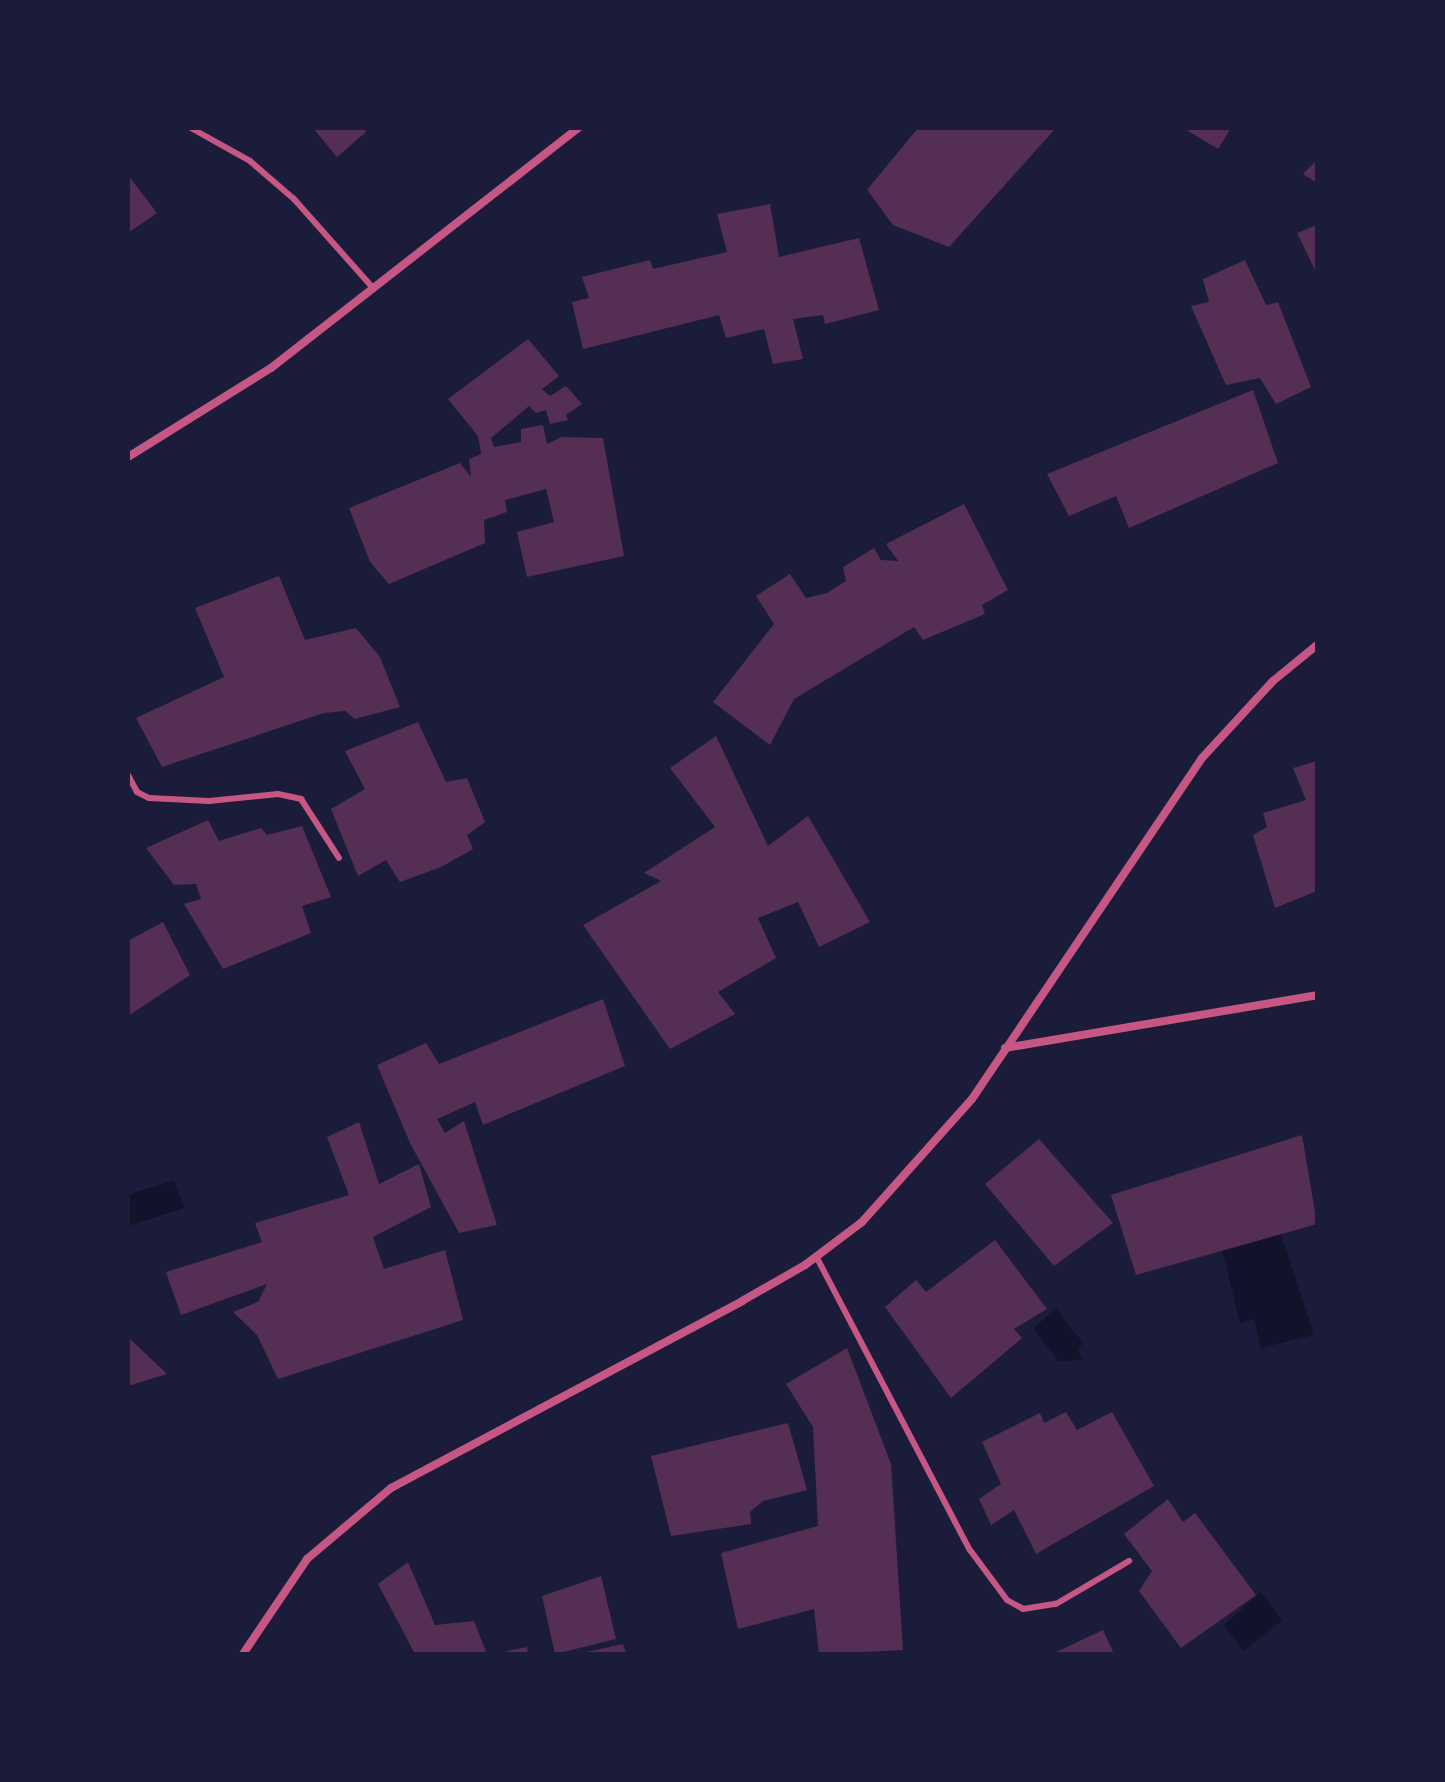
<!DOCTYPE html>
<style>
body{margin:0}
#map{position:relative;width:1445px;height:1782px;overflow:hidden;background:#1b1b3a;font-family:"PT Sans Narrow",sans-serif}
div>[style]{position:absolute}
.water>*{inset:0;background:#12122b}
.building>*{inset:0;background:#542f53}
.service>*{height:6px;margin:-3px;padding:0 3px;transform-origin:3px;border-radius:3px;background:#c65784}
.minor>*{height:8px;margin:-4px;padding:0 4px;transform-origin:4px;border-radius:4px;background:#c65784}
span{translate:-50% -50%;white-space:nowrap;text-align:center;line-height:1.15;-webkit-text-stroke:6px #1b1b3a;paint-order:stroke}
.frame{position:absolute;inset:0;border:130px solid #1b1b3a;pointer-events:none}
</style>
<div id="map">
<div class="water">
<div style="clip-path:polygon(174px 1180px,184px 1208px,128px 1226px,128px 1195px)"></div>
<div style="clip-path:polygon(1281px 1234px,1314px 1335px,1261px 1348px,1254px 1319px,1240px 1323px,1222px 1249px)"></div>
<div style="clip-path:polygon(1056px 1308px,1083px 1343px,1078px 1349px,1082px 1360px,1059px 1361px,1033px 1329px)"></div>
<div style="clip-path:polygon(1261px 1592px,1282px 1620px,1244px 1651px,1224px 1625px)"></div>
</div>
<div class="building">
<div style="clip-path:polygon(313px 128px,363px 128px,366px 132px,337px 157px)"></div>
<div style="clip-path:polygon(918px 128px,1056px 128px,949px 247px,893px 225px,867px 190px)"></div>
<div style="clip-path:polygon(1183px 128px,1231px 128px,1218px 149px)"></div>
<div style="clip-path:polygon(1317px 160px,1317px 183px,1303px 174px)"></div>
<div style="clip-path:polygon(128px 175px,157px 213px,128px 233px)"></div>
<div style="clip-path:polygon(770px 204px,779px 257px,859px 238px,879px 310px,825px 324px,823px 315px,793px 319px,803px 359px,773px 364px,764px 329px,726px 338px,719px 315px,583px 349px,572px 302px,589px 298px,582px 277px,650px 260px,653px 269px,727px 252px,717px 214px)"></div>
<div style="clip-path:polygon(1317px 225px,1317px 274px,1297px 233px)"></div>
<div style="clip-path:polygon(1245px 260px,1266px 305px,1278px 302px,1311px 387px,1276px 404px,1260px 378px,1226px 385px,1191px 306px,1209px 302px,1203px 279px)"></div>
<div style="clip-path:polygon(528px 339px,559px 376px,542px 389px,550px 396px,566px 386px,582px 404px,566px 415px,568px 420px,550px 424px,546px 410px,536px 413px,529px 406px,491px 438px,494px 447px,521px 442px,521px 429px,543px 425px,547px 444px,562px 437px,603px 438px,624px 556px,527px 577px,517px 532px,554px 522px,546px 489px,505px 500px,507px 512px,484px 520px,485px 543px,389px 584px,370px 562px,349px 508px,460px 463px,471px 477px,469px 459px,481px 454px,478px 436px,448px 399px)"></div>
<div style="clip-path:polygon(1253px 390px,1278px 463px,1129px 528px,1116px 496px,1069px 516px,1047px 474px)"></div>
<div style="clip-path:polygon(964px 504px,1008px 590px,982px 605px,985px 614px,923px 640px,914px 627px,794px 699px,770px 745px,713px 702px,774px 624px,756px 596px,790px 574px,806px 598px,827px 593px,846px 581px,843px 567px,874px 548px,881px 560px,898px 561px,886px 544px)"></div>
<div style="clip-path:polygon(279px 576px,305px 640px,356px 628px,380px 657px,400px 707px,355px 719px,345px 711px,324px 713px,162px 767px,136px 718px,224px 677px,195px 608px)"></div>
<div style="clip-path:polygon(418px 722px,446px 782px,467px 778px,485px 822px,467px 835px,473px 849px,441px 867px,400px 882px,386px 860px,358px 876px,331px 809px,365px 789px,345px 751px)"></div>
<div style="clip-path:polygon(716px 736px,768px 846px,808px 816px,870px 922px,819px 947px,798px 902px,758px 918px,776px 958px,718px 992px,735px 1014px,670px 1049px,583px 925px,661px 881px,644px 873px,715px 827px,670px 768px)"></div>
<div style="clip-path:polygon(1317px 761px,1317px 891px,1275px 908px,1253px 835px,1267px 827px,1263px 813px,1306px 800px,1293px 768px)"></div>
<div style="clip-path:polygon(208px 820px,219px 841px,261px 828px,267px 835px,302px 826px,331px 897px,302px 906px,311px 933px,223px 969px,184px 904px,201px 899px,196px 884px,174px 885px,146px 848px)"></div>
<div style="clip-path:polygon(163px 922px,190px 975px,128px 1016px,128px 941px)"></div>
<div style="clip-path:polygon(603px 999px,625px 1066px,483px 1125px,475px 1102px,437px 1119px,445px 1133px,464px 1121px,497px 1225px,459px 1233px,410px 1143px,377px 1065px,426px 1043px,439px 1064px)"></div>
<div style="clip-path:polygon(359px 1122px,379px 1184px,419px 1164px,431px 1207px,373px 1237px,384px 1269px,445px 1250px,463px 1320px,278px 1379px,257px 1335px,233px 1312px,258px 1302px,267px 1284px,181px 1315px,166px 1272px,262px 1242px,255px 1223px,349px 1195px,327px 1137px)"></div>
<div style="clip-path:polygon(1302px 1135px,1317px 1224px,1136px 1275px,1111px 1195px)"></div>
<div style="clip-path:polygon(1039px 1139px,1113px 1223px,1054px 1266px,985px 1184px)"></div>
<div style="clip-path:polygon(995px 1240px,1047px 1309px,1014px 1329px,1022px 1338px,951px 1398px,885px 1307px,916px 1280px,926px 1292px)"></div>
<div style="clip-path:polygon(128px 1337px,167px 1374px,128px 1386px)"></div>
<div style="clip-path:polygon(847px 1348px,891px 1464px,903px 1650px,819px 1654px,814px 1609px,738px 1629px,721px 1553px,818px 1526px,813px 1427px,786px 1384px)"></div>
<div style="clip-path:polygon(1066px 1412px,1077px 1430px,1112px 1412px,1154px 1486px,1036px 1554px,1014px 1510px,991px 1525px,979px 1499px,1001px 1484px,982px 1442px,1040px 1413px,1044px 1423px)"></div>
<div style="clip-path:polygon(788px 1423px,807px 1490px,763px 1501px,750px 1512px,751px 1524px,671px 1536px,651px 1456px)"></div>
<div style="clip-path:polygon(1168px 1499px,1183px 1522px,1195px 1513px,1256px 1595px,1181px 1648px,1139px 1591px,1152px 1571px,1124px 1534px)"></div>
<div style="clip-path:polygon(408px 1562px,435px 1625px,474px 1621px,487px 1654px,415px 1654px,378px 1584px)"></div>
<div style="clip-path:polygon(601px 1576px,616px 1639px,555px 1654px,542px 1596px)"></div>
<div style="clip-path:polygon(1103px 1630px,1114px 1654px,1052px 1654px)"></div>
<div style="clip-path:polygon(623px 1644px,626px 1654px,582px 1654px,582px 1653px)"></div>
<div style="clip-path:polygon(527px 1647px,528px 1654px,499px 1654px,499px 1653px)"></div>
</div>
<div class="service">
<div style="left:191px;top:128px;width:68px;rotate:29.2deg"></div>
<div style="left:250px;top:161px;width:58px;rotate:40.8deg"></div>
<div style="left:294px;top:199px;width:120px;rotate:48.4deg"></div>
<div style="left:128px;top:775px;width:19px;rotate:62deg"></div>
<div style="left:137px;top:792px;width:13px;rotate:27deg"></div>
<div style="left:149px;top:798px;width:60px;rotate:2.9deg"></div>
<div style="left:209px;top:801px;width:69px;rotate:-5.8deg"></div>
<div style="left:278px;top:794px;width:24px;rotate:12deg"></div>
<div style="left:301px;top:799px;width:70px;rotate:57.2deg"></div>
<div style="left:816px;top:1256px;width:332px;rotate:62.4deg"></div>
<div style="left:970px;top:1550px;width:62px;rotate:53.5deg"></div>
<div style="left:1007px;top:1600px;width:18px;rotate:29deg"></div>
<div style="left:1023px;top:1609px;width:33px;rotate:-9deg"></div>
<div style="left:1056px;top:1604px;width:85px;rotate:-30.5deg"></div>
</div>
<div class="minor">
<div style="left:128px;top:457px;width:168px;rotate:-31.9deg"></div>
<div style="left:271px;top:368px;width:390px;rotate:-38deg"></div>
<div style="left:1005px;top:1048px;width:316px;rotate:-9.6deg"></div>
<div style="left:243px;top:1654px;width:115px;rotate:-56deg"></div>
<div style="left:307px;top:1559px;width:110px;rotate:-40.2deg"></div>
<div style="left:391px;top:1488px;width:398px;rotate:-28deg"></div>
<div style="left:742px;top:1301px;width:73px;rotate:-29.7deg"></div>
<div style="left:805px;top:1265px;width:71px;rotate:-37deg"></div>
<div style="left:862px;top:1222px;width:165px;rotate:-48.2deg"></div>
<div style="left:972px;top:1099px;width:411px;rotate:-56deg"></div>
<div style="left:1202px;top:758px;width:105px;rotate:-47.3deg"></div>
<div style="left:1273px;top:681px;width:57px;rotate:-39.3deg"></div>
</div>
<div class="frame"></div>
</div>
